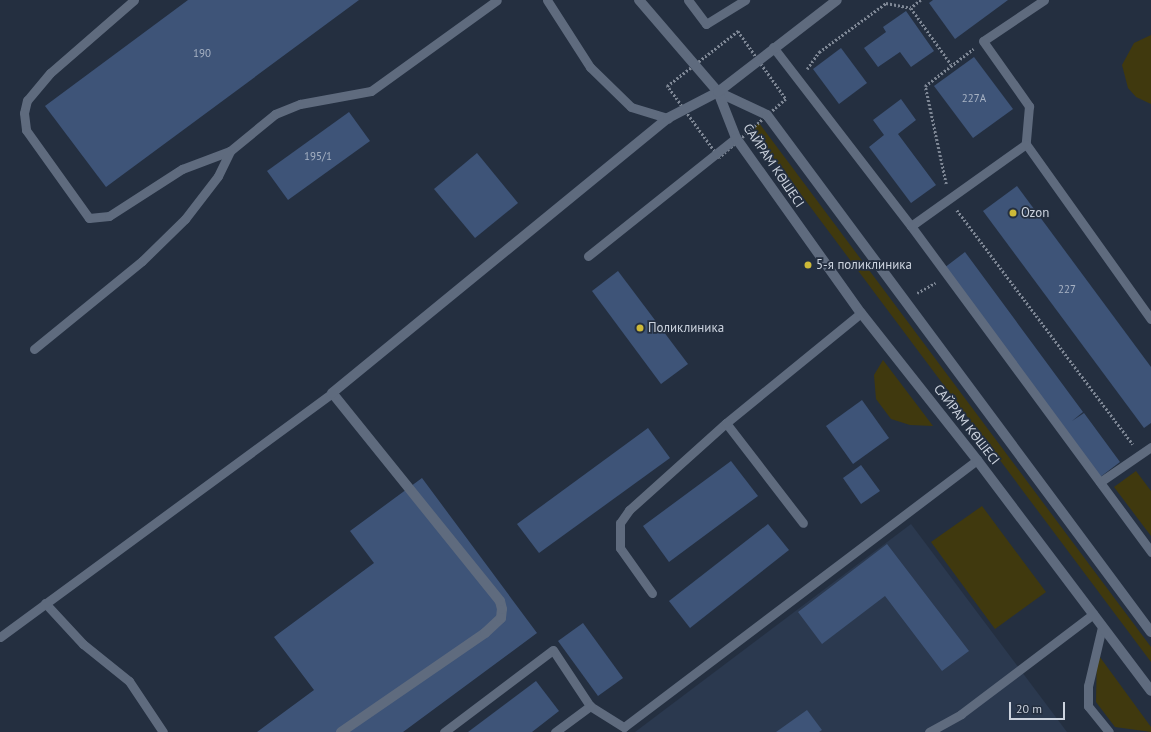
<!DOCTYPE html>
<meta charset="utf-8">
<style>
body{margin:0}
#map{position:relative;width:1151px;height:732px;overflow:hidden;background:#242f40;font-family:"PT Sans",sans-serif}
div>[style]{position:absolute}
.built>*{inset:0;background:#2b394f}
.green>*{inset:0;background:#40390e}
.building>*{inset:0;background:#3e5478}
.path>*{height:2.5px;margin-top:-1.25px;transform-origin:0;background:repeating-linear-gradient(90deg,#7e8795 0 2px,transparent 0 4px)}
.lane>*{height:9px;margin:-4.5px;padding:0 4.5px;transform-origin:4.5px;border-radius:4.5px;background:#5f6b7e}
.street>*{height:10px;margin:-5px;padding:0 5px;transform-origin:5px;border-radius:5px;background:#5f6b7e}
.secondary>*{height:10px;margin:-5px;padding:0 5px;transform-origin:5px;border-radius:5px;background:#5f6b7e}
.dots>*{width:11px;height:11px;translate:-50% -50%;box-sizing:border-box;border:2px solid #242f40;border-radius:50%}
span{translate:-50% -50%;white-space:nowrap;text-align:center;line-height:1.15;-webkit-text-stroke:3.5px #242f40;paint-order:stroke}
.number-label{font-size:11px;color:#a8b3c4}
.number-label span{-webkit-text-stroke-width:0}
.street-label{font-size:13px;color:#ccd3de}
.poi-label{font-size:13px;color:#ccd3de}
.left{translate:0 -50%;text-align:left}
.scale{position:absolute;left:1009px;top:702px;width:56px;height:18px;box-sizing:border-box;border:2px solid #ccd3de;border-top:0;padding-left:5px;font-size:12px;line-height:14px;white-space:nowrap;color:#ccd3de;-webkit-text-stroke:3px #242f40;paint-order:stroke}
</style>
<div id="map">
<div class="built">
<div style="clip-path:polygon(911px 524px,1067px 732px,635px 732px)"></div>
</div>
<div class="green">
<div style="clip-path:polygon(1151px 35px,1151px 104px,1136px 97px,1128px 88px,1122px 65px,1134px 43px)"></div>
<div style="clip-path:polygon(759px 123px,1151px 647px,1151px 662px,752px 129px)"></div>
<div style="clip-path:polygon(883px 360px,933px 426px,910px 425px,891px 419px,876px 399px,874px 375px)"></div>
<div style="clip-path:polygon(1136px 471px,1151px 491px,1151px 536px,1114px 487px)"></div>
<div style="clip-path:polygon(982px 506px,1046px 592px,995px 629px,931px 542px)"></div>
<div style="clip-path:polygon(1097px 653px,1151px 727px,1151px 732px,1115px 727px,1096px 702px)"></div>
</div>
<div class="building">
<div style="clip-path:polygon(188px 0,359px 0,106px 187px,45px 106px)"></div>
<div style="clip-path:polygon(933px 0,1008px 0,955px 39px,929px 3px)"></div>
<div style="clip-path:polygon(906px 11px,934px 51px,911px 67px,900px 52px,878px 67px,864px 48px,886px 32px,883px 27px)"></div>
<div style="clip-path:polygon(841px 48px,867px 83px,839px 104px,813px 69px)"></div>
<div style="clip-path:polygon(974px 57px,1013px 109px,973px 138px,934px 86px)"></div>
<div style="clip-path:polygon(901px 99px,916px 120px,898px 134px,936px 185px,911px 203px,869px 147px,884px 135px,873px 120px)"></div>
<div style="clip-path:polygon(349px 112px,370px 141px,288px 200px,267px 171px)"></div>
<div style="clip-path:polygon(477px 153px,518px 203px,475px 238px,434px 189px)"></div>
<div style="clip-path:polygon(1017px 186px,1151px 367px,1151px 423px,1144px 428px,983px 211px)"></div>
<div style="clip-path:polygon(965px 252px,1083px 412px,1072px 421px,1084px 413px,1120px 462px,1099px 478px,944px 268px)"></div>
<div style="clip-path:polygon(618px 271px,688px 364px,661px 384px,592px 291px)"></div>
<div style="clip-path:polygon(862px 400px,889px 438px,853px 464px,826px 426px)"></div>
<div style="clip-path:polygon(648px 428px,670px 458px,539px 553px,517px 524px)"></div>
<div style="clip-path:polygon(731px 461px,758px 496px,669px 562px,643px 526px)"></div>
<div style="clip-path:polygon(861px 465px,880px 491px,861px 504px,843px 478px)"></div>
<div style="clip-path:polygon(422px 478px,537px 633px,403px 732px,257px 732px,314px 690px,274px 637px,374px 563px,350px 531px)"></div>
<div style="clip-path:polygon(768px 524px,789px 550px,690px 628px,669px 601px)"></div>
<div style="clip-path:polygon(887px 544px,969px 651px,942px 671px,885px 596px,822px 644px,798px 612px)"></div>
<div style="clip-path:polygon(583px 623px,623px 678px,598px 696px,558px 641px)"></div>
<div style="clip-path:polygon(536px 681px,559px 711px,532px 732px,468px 732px)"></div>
<div style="clip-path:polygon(807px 710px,822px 730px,819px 732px,776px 732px)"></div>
</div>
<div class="path">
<div style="left:921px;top:0;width:13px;rotate:141deg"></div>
<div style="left:911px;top:8px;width:69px;rotate:54.5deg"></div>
<div style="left:738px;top:31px;width:83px;rotate:54.8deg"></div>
<div style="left:786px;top:99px;width:89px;rotate:138.6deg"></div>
<div style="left:719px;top:158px;width:89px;rotate:-125.8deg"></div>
<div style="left:667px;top:86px;width:90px;rotate:-37.8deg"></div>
<div style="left:807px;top:69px;width:21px;rotate:-55deg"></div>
<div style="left:819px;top:52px;width:83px;rotate:-36.2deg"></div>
<div style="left:886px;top:3px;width:25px;rotate:11deg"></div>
<div style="left:946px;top:184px;width:100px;rotate:-102.1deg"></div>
<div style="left:925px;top:86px;width:61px;rotate:-37.6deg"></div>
<div style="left:957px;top:210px;width:293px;rotate:53.1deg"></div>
<div style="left:917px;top:293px;width:21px;rotate:-29deg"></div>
</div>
<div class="lane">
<div style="left:134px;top:0;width:111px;rotate:139deg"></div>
<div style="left:50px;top:73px;width:35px;rotate:130deg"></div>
<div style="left:27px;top:100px;width:13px;rotate:103deg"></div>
<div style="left:24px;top:113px;width:17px;rotate:83deg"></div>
<div style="left:26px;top:130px;width:108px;rotate:54.4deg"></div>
<div style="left:89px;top:218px;width:20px;rotate:-6deg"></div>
<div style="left:109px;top:216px;width:87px;rotate:-32.8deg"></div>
<div style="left:182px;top:169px;width:51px;rotate:-20.6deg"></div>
<div style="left:230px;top:151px;width:58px;rotate:-39.4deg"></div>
<div style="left:275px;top:114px;width:27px;rotate:-22deg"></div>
<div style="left:300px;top:104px;width:72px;rotate:-10.4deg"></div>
<div style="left:371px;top:91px;width:155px;rotate:-35.8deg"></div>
<div style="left:547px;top:0;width:80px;rotate:57.3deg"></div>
<div style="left:590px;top:67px;width:57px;rotate:44.3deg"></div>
<div style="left:631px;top:107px;width:39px;rotate:17deg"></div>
<div style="left:688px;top:0;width:30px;rotate:53deg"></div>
<div style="left:706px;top:24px;width:46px;rotate:-31.6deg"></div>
<div style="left:1044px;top:0;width:73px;rotate:146.1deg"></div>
<div style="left:983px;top:41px;width:80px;rotate:54.7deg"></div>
<div style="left:1029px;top:106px;width:38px;rotate:95deg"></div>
<div style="left:1026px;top:144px;width:215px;rotate:54.5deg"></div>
<div style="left:773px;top:47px;width:226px;rotate:52.4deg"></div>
<div style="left:911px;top:226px;width:405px;rotate:53.6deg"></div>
<div style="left:911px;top:226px;width:141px;rotate:-35.5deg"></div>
<div style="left:588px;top:256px;width:189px;rotate:-38.6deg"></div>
<div style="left:34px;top:349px;width:139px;rotate:-39.2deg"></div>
<div style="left:142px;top:261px;width:60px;rotate:-44.3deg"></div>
<div style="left:185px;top:219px;width:54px;rotate:-52.5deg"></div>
<div style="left:218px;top:176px;width:28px;rotate:-64deg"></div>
<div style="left:726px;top:423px;width:126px;rotate:52.4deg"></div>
<div style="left:1100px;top:482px;width:62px;rotate:-34.5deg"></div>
<div style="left:652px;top:593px;width:55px;rotate:-125.4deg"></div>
<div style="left:620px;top:548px;width:25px;rotate:-90deg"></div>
<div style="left:620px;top:523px;width:16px;rotate:-55deg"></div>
<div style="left:629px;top:510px;width:130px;rotate:-41.9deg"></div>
<div style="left:726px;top:423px;width:174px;rotate:-39.2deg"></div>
<div style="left:45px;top:603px;width:56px;rotate:47.2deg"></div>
<div style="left:83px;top:644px;width:59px;rotate:38.8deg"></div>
<div style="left:129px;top:681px;width:61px;rotate:56.3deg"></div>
<div style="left:1102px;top:627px;width:61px;rotate:103.3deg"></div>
<div style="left:1088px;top:686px;width:20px;rotate:90deg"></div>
<div style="left:1088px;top:706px;width:33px;rotate:51deg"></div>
<div style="left:0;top:637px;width:412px;rotate:-36.3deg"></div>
<div style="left:444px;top:732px;width:136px;rotate:-37deg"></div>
<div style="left:553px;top:650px;width:67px;rotate:56.5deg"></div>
<div style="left:590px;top:706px;width:40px;rotate:32deg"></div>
<div style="left:624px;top:727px;width:443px;rotate:-37.1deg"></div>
<div style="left:555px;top:732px;width:44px;rotate:-36.6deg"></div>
<div style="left:929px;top:732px;width:37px;rotate:-29deg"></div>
<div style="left:961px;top:714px;width:166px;rotate:-37.1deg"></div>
</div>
<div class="street">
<div style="left:341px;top:732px;width:175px;rotate:-34.5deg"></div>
<div style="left:485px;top:633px;width:22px;rotate:-43deg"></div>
<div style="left:501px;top:618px;width:9px;rotate:-84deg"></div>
<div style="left:502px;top:609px;width:8px;rotate:-104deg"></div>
<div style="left:500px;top:601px;width:267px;rotate:-128.9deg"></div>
<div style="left:332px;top:393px;width:434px;rotate:-39.3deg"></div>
<div style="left:668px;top:118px;width:56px;rotate:-27.5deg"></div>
</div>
<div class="secondary">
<div style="left:639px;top:0;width:121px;rotate:49.3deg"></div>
<div style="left:718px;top:92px;width:54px;rotate:25.1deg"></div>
<div style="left:767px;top:115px;width:644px;rotate:53.4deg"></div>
<div style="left:718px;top:92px;width:49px;rotate:68.6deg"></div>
<div style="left:736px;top:138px;width:215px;rotate:54.5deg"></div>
<div style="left:861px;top:313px;width:187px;rotate:51.7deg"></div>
<div style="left:977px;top:460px;width:289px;rotate:53deg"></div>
<div style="left:718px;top:92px;width:150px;rotate:-37.7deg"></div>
</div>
<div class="dots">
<div style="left:1013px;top:213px;background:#cdb938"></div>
<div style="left:808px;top:265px;background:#cdb938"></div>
<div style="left:640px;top:328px;background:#cdb938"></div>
</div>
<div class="number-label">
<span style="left:202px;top:53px">190</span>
<span style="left:974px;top:98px">227А</span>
<span style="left:318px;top:156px">195/1</span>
<span style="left:1067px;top:289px">227</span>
</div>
<div class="street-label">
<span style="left:773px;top:166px;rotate:56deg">САЙРАМ КӨШЕСІ</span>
<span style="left:966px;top:425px;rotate:52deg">САЙРАМ КӨШЕСІ</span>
</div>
<div class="poi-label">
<span class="left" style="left:1021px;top:213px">Ozon</span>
<span class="left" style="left:816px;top:265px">5-я поликлиника</span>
<span class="left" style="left:648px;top:328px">Поликлиника</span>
</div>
<div class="scale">20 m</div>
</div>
